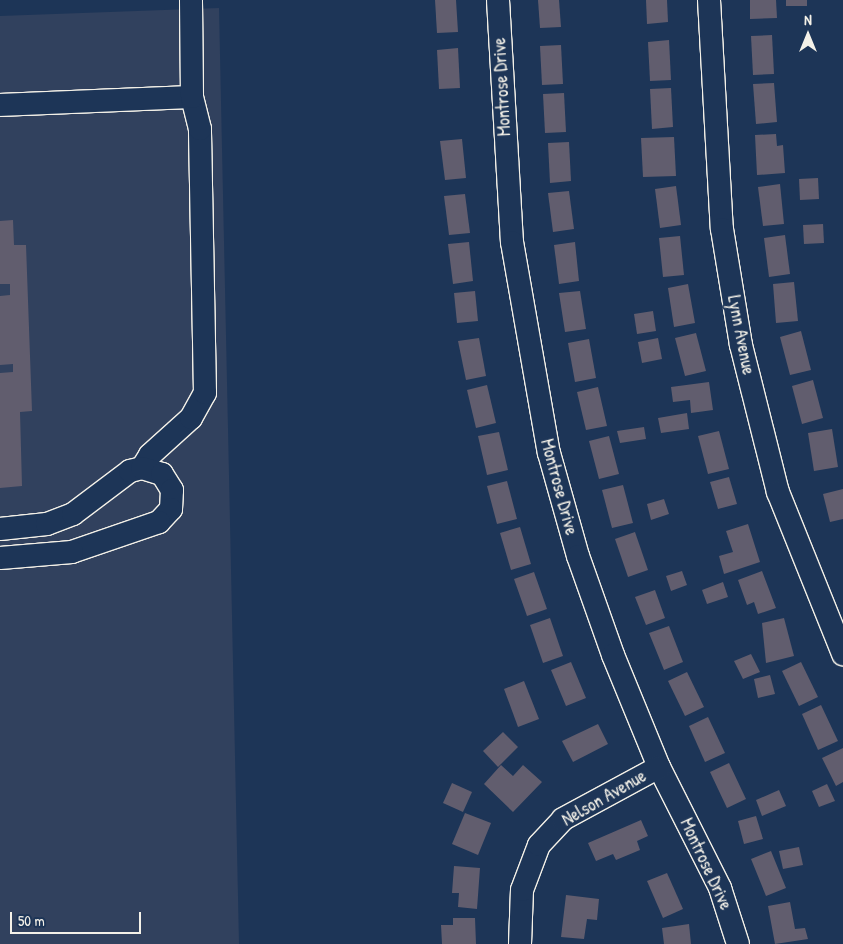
<!DOCTYPE html>
<style>
body{margin:0}
#map{position:relative;width:843px;height:944px;overflow:hidden;background:#1d3557;font-family:"Patrick Hand",sans-serif}
div>[style]{position:absolute}
.built>*{inset:0;background:#31415e}
.building>*{inset:0;background:#615d6e}
.roads{filter:drop-shadow(1px 0 #f4f1e8) drop-shadow(-1px 0 #f4f1e8) drop-shadow(0 1px #f4f1e8) drop-shadow(0 -1px #f4f1e8)}
.minor>*{height:22px;margin:-11px;padding:0 11px;transform-origin:11px;border-radius:11px;background:#1d3557}
span{translate:-50% -50%;white-space:nowrap;text-align:center;line-height:1.15;-webkit-text-stroke:4px #1d3557;paint-order:stroke}
.street-label{font-size:18px;color:#f4f1e8}
.north{position:absolute;left:783px;top:10px;width:50px;height:50px;-webkit-text-stroke:4px #1d3557;paint-order:stroke;rotate:0deg;font-size:14px;font-weight:700;line-height:20px;text-align:center;color:#f4f1e8}
.north::after{content:'';display:block;margin:auto;width:18px;height:22px;background:#f4f1e8;clip-path:polygon(50% 0,100% 100%,50% 72%,0 100%)}
.scale{position:absolute;left:10px;top:912px;width:131px;height:22px;box-sizing:border-box;border:2px solid #f4f1e8;border-top:0;padding-left:6px;font-size:15px;line-height:18px;white-space:nowrap;color:#f4f1e8;-webkit-text-stroke:4px #1d3557;paint-order:stroke}
</style>
<div id="map">
<div class="built">
<div style="clip-path:polygon(219px 8px,239px 944px,0 944px,0 16px)"></div>
</div>
<div class="building">
<div style="clip-path:polygon(435px 0,456px 0,458px 32px,437px 33px)"></div>
<div style="clip-path:polygon(538px 0,559px 0,561px 27px,540px 28px)"></div>
<div style="clip-path:polygon(646px 0,667px 0,668px 22px,647px 24px)"></div>
<div style="clip-path:polygon(750px 0,776px 0,777px 18px,750px 19px)"></div>
<div style="clip-path:polygon(786px 0,807px 0,807px 6px,786px 6px)"></div>
<div style="clip-path:polygon(772px 35px,774px 74px,753px 75px,751px 36px)"></div>
<div style="clip-path:polygon(669px 40px,671px 80px,650px 81px,648px 42px)"></div>
<div style="clip-path:polygon(561px 45px,563px 84px,542px 85px,540px 46px)"></div>
<div style="clip-path:polygon(458px 48px,460px 88px,439px 89px,437px 50px)"></div>
<div style="clip-path:polygon(774px 83px,777px 122px,756px 124px,753px 84px)"></div>
<div style="clip-path:polygon(671px 88px,673px 127px,652px 129px,650px 89px)"></div>
<div style="clip-path:polygon(564px 93px,566px 132px,545px 133px,543px 94px)"></div>
<div style="clip-path:polygon(776px 134px,777px 146px,783px 145px,785px 173px,757px 175px,755px 135px)"></div>
<div style="clip-path:polygon(674px 137px,676px 176px,643px 177px,641px 138px)"></div>
<div style="clip-path:polygon(462px 139px,466px 178px,445px 180px,440px 141px)"></div>
<div style="clip-path:polygon(569px 142px,571px 181px,550px 183px,548px 143px)"></div>
<div style="clip-path:polygon(818px 178px,819px 199px,800px 200px,799px 179px)"></div>
<div style="clip-path:polygon(780px 184px,784px 224px,763px 226px,758px 187px)"></div>
<div style="clip-path:polygon(676px 186px,681px 225px,660px 228px,655px 189px)"></div>
<div style="clip-path:polygon(569px 191px,574px 229px,553px 232px,548px 193px)"></div>
<div style="clip-path:polygon(465px 194px,470px 233px,449px 235px,444px 196px)"></div>
<div style="clip-path:polygon(13px 220px,14px 245px,26px 245px,32px 411px,20px 412px,22px 486px,0 488px,0 373px,13px 372px,13px 364px,0 365px,0 296px,10px 295px,10px 284px,0 284px,0 221px)"></div>
<div style="clip-path:polygon(823px 224px,824px 243px,804px 244px,803px 225px)"></div>
<div style="clip-path:polygon(785px 235px,790px 274px,769px 277px,764px 238px)"></div>
<div style="clip-path:polygon(680px 236px,684px 275px,663px 277px,659px 238px)"></div>
<div style="clip-path:polygon(469px 242px,473px 281px,453px 284px,448px 244px)"></div>
<div style="clip-path:polygon(575px 242px,579px 281px,559px 284px,554px 245px)"></div>
<div style="clip-path:polygon(794px 282px,798px 321px,776px 323px,773px 284px)"></div>
<div style="clip-path:polygon(688px 284px,695px 323px,674px 327px,668px 288px)"></div>
<div style="clip-path:polygon(475px 291px,478px 321px,457px 323px,454px 293px)"></div>
<div style="clip-path:polygon(580px 291px,586px 329px,565px 332px,559px 293px)"></div>
<div style="clip-path:polygon(653px 311px,656px 331px,637px 334px,634px 314px)"></div>
<div style="clip-path:polygon(801px 331px,811px 370px,790px 375px,780px 337px)"></div>
<div style="clip-path:polygon(696px 333px,706px 371px,685px 376px,675px 338px)"></div>
<div style="clip-path:polygon(479px 338px,486px 376px,466px 380px,458px 341px)"></div>
<div style="clip-path:polygon(658px 338px,662px 359px,642px 363px,638px 342px)"></div>
<div style="clip-path:polygon(589px 339px,596px 378px,575px 382px,568px 343px)"></div>
<div style="clip-path:polygon(813px 380px,823px 418px,802px 424px,792px 386px)"></div>
<div style="clip-path:polygon(709px 382px,713px 410px,691px 413px,690px 400px,673px 402px,671px 387px)"></div>
<div style="clip-path:polygon(487px 385px,496px 423px,476px 428px,467px 390px)"></div>
<div style="clip-path:polygon(598px 387px,607px 426px,586px 430px,577px 392px)"></div>
<div style="clip-path:polygon(687px 413px,689px 429px,661px 433px,658px 418px)"></div>
<div style="clip-path:polygon(644px 427px,646px 439px,620px 443px,617px 431px)"></div>
<div style="clip-path:polygon(832px 429px,838px 467px,814px 471px,808px 433px)"></div>
<div style="clip-path:polygon(719px 431px,729px 469px,708px 474px,698px 436px)"></div>
<div style="clip-path:polygon(499px 432px,508px 470px,487px 475px,478px 436px)"></div>
<div style="clip-path:polygon(609px 436px,619px 474px,599px 479px,589px 441px)"></div>
<div style="clip-path:polygon(729px 477px,737px 504px,718px 509px,710px 482px)"></div>
<div style="clip-path:polygon(507px 481px,517px 519px,497px 524px,487px 486px)"></div>
<div style="clip-path:polygon(623px 485px,633px 523px,612px 528px,602px 490px)"></div>
<div style="clip-path:polygon(843px 489px,843px 519px,830px 522px,823px 494px)"></div>
<div style="clip-path:polygon(664px 499px,669px 514px,651px 520px,647px 504px)"></div>
<div style="clip-path:polygon(748px 524px,760px 562px,724px 574px,719px 556px,733px 552px,726px 531px)"></div>
<div style="clip-path:polygon(520px 527px,531px 564px,511px 570px,500px 533px)"></div>
<div style="clip-path:polygon(635px 532px,648px 570px,628px 577px,615px 539px)"></div>
<div style="clip-path:polygon(682px 571px,687px 585px,671px 591px,666px 576px)"></div>
<div style="clip-path:polygon(762px 571px,776px 608px,758px 614px,754px 602px,747px 605px,738px 580px)"></div>
<div style="clip-path:polygon(534px 572px,547px 609px,527px 616px,514px 579px)"></div>
<div style="clip-path:polygon(723px 582px,728px 597px,707px 604px,702px 590px)"></div>
<div style="clip-path:polygon(655px 590px,665px 618px,646px 625px,635px 597px)"></div>
<div style="clip-path:polygon(550px 618px,563px 656px,543px 663px,530px 625px)"></div>
<div style="clip-path:polygon(784px 618px,794px 656px,766px 663px,762px 623px)"></div>
<div style="clip-path:polygon(669px 626px,683px 662px,664px 670px,649px 633px)"></div>
<div style="clip-path:polygon(751px 654px,760px 672px,743px 679px,734px 661px)"></div>
<div style="clip-path:polygon(571px 662px,586px 698px,566px 706px,551px 670px)"></div>
<div style="clip-path:polygon(801px 662px,818px 697px,799px 706px,782px 671px)"></div>
<div style="clip-path:polygon(687px 672px,704px 707px,685px 716px,668px 681px)"></div>
<div style="clip-path:polygon(770px 675px,775px 694px,758px 698px,754px 679px)"></div>
<div style="clip-path:polygon(524px 681px,539px 719px,518px 727px,504px 689px)"></div>
<div style="clip-path:polygon(821px 705px,838px 741px,818px 750px,802px 714px)"></div>
<div style="clip-path:polygon(708px 717px,725px 753px,705px 762px,689px 726px)"></div>
<div style="clip-path:polygon(598px 724px,608px 744px,573px 762px,562px 741px)"></div>
<div style="clip-path:polygon(503px 732px,518px 747px,498px 767px,483px 751px)"></div>
<div style="clip-path:polygon(843px 748px,843px 782px,836px 786px,822px 758px)"></div>
<div style="clip-path:polygon(729px 763px,746px 799px,727px 808px,710px 772px)"></div>
<div style="clip-path:polygon(501px 765px,513px 776px,523px 765px,542px 782px,513px 812px,484px 784px)"></div>
<div style="clip-path:polygon(452px 783px,472px 792px,463px 812px,443px 803px)"></div>
<div style="clip-path:polygon(827px 784px,835px 801px,819px 807px,812px 791px)"></div>
<div style="clip-path:polygon(779px 790px,786px 806px,762px 816px,756px 800px)"></div>
<div style="clip-path:polygon(465px 813px,491px 823px,478px 855px,452px 844px)"></div>
<div style="clip-path:polygon(756px 816px,763px 839px,744px 844px,738px 821px)"></div>
<div style="clip-path:polygon(641px 820px,648px 836px,637px 841px,640px 850px,616px 860px,613px 854px,596px 861px,588px 843px)"></div>
<div style="clip-path:polygon(799px 847px,803px 865px,783px 869px,779px 851px)"></div>
<div style="clip-path:polygon(771px 851px,786px 888px,766px 896px,751px 859px)"></div>
<div style="clip-path:polygon(454px 866px,480px 868px,477px 909px,458px 907px,459px 893px,452px 893px)"></div>
<div style="clip-path:polygon(667px 873px,683px 909px,663px 918px,647px 881px)"></div>
<div style="clip-path:polygon(566px 895px,599px 899px,597px 920px,587px 919px,584px 939px,561px 937px)"></div>
<div style="clip-path:polygon(790px 902px,795px 929px,805px 928px,808px 939px,775px 944px,768px 906px)"></div>
<div style="clip-path:polygon(453px 918px,475px 918px,476px 944px,442px 944px,441px 925px,453px 925px)"></div>
<div style="clip-path:polygon(689px 924px,691px 944px,664px 944px,662px 928px)"></div>
</div>
<div class="roads">
<div class="minor">
<div style="left:498px;top:0;width:242px;rotate:86.7deg"></div>
<div style="left:512px;top:242px;width:214px;rotate:80.1deg"></div>
<div style="left:549px;top:453px;width:107px;rotate:74.3deg"></div>
<div style="left:578px;top:556px;width:105px;rotate:70.5deg"></div>
<div style="left:613px;top:655px;width:121px;rotate:67.7deg"></div>
<div style="left:659px;top:767px;width:136px;rotate:63.2deg"></div>
<div style="left:720px;top:888px;width:59px;rotate:72.2deg"></div>
<div style="left:709px;top:0;width:229px;rotate:86.8deg"></div>
<div style="left:722px;top:229px;width:118px;rotate:80.7deg"></div>
<div style="left:741px;top:345px;width:152px;rotate:75.9deg"></div>
<div style="left:778px;top:492px;width:175px;rotate:68.1deg"></div>
<div style="left:0;top:105px;width:192px;rotate:-2.4deg"></div>
<div style="left:142px;top:468px;width:15px;rotate:-58deg"></div>
<div style="left:150px;top:455px;width:55px;rotate:-42.1deg"></div>
<div style="left:191px;top:418px;width:29px;rotate:-61deg"></div>
<div style="left:205px;top:393px;width:264px;rotate:-91.1deg"></div>
<div style="left:200px;top:129px;width:33px;rotate:-104deg"></div>
<div style="left:192px;top:97px;width:97px;rotate:-90.6deg"></div>
<div style="left:0;top:529px;width:47px;rotate:-6.1deg"></div>
<div style="left:47px;top:524px;width:28px;rotate:-21deg"></div>
<div style="left:73px;top:514px;width:71px;rotate:-37deg"></div>
<div style="left:130px;top:471px;width:12px;rotate:-14deg"></div>
<div style="left:142px;top:468px;width:21px;rotate:17deg"></div>
<div style="left:162px;top:474px;width:19px;rotate:58deg"></div>
<div style="left:172px;top:490px;width:19px;rotate:93deg"></div>
<div style="left:171px;top:509px;width:18px;rotate:133deg"></div>
<div style="left:159px;top:522px;width:92px;rotate:161deg"></div>
<div style="left:72px;top:552px;width:72px;rotate:175.2deg"></div>
<div style="left:520px;top:944px;width:54px;rotate:-87.9deg"></div>
<div style="left:522px;top:890px;width:48px;rotate:-69.3deg"></div>
<div style="left:539px;top:845px;width:35px;rotate:-47deg"></div>
<div style="left:563px;top:819px;width:109px;rotate:-28.4deg"></div>
</div>
</div>
<div class="street-label">
<span style="left:502px;top:87px;rotate:-93deg">Montrose Drive</span>
<span style="left:741px;top:335px;rotate:79deg">Lynn Avenue</span>
<span style="left:559px;top:487px;rotate:75deg">Montrose Drive</span>
<span style="left:604px;top:798px;rotate:-30deg">Nelson Avenue</span>
<span style="left:706px;top:864px;rotate:65deg">Montrose Drive</span>
</div>
<div class="north">N</div>
<div class="scale">50 m</div>
</div>
